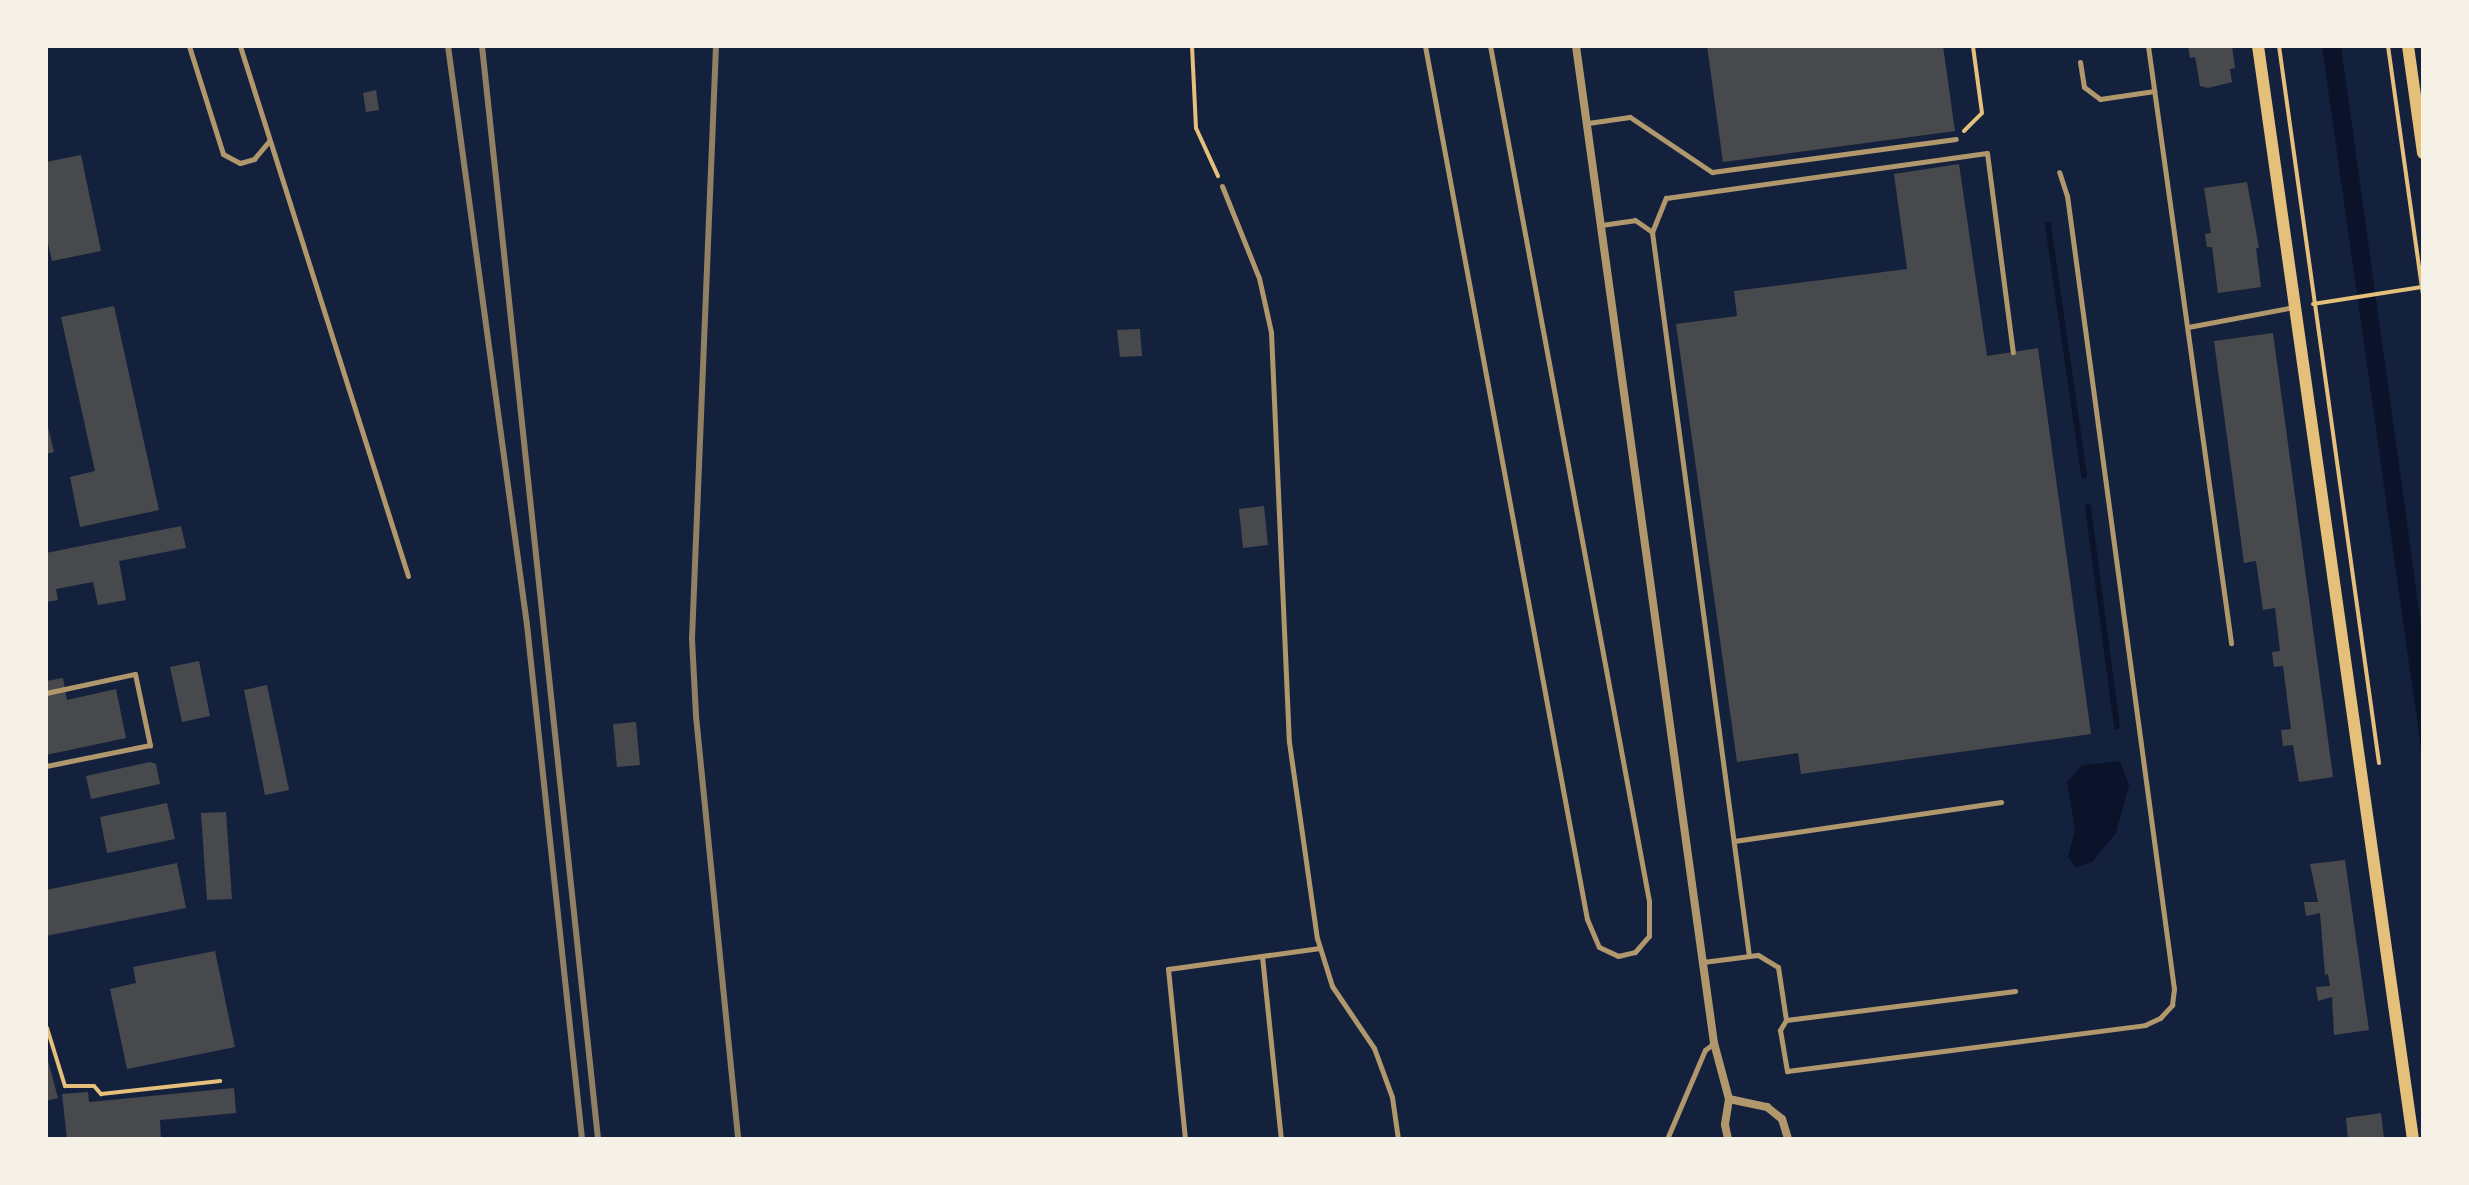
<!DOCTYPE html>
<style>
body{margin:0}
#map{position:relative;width:2469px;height:1185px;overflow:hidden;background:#14213d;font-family:Lato,sans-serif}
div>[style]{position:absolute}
.water>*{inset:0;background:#0b132b}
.stream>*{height:6px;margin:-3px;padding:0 3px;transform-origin:3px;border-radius:3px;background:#0b132b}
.building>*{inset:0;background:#48494c}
.path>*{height:4px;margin:-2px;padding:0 2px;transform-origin:2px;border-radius:2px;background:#e5c07b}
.service>*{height:5px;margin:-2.5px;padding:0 2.5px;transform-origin:2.5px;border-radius:2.5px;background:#b1986c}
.minor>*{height:8px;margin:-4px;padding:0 4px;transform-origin:4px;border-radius:4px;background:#b1986c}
.secondary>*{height:12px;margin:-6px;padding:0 6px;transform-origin:6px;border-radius:6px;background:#e5c07b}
.rail>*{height:6px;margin:-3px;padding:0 3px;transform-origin:3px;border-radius:3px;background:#918062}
span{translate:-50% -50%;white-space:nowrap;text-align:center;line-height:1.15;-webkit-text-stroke:8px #f6f1e7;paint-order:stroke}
.frame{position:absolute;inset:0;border:48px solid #f6f1e7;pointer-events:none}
</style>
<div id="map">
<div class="water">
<div style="clip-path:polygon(2322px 46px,2341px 46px,2423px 638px,2423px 763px)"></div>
<div style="clip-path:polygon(2120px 761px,2129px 785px,2116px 833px,2093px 861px,2076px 868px,2068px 857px,2075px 831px,2067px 782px,2082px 765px)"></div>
</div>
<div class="stream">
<div style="left:2048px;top:225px;width:253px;rotate:81.8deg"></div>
<div style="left:2088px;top:507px;width:221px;rotate:82.5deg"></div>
</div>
<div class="building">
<div style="clip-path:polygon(1707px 46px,1943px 46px,1955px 131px,1723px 162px)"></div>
<div style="clip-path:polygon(2188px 46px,2232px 46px,2235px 68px,2230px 69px,2232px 82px,2208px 88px,2200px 86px,2195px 57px,2190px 58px)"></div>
<div style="clip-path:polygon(376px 90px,379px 110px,366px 112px,363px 93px)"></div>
<div style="clip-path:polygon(81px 155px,101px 251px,52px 261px,46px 234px,46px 162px)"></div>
<div style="clip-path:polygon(1959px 164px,1987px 356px,2038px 348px,2091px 734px,1801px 774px,1798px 753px,1737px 762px,1676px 324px,1737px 316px,1734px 291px,1907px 269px,1894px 174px)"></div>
<div style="clip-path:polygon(2247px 182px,2259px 248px,2256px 248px,2261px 287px,2218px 293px,2212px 247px,2207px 247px,2205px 234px,2211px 233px,2204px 188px)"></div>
<div style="clip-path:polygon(114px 306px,159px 510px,80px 527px,70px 477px,95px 471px,61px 317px)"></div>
<div style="clip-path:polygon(1140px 329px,1142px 356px,1120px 357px,1117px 330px)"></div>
<div style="clip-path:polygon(2273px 333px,2333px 777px,2299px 782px,2293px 745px,2283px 746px,2281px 730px,2291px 729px,2283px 666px,2274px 667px,2272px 652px,2280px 651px,2275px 608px,2263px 610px,2256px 561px,2244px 563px,2214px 341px)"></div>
<div style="clip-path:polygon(46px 419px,54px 452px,46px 454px)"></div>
<div style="clip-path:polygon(1264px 506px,1268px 545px,1243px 548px,1239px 509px)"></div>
<div style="clip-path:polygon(181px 526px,186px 548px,119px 561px,126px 600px,98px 605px,93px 582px,56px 589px,58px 600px,46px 602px,46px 553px)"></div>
<div style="clip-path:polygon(199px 661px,210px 716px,182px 722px,170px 667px)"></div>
<div style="clip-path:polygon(63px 678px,67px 700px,116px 689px,126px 738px,46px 755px,46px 681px)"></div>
<div style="clip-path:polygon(267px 685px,289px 790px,265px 795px,244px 690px)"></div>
<div style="clip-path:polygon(636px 722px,640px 765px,617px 767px,613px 724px)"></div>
<div style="clip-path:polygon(150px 762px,156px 764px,160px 784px,91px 799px,86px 776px)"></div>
<div style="clip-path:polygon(167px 803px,175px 839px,107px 853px,100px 817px)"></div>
<div style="clip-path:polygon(226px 812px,232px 899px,207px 900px,201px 813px)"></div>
<div style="clip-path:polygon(2345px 860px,2369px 1030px,2334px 1035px,2332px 997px,2318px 1001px,2316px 987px,2330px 986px,2328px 974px,2325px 975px,2320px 913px,2306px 916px,2304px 902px,2318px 902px,2310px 864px)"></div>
<div style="clip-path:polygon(177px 863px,186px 908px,46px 936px,46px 890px)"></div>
<div style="clip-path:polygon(215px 951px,235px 1047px,127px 1069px,110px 989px,136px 983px,133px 967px)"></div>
<div style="clip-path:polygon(46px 1053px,58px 1098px,46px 1101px)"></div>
<div style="clip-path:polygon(234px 1088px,236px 1113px,160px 1120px,161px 1139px,67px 1139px,62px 1094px,88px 1092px,89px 1102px)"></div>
<div style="clip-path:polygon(2381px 1113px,2384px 1139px,2348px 1139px,2346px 1118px)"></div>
</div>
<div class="path">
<div style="left:1192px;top:46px;width:82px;rotate:87.2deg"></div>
<div style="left:1196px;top:128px;width:53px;rotate:65.4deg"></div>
<div style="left:2279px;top:46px;width:724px;rotate:82.06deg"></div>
<div style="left:2388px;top:46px;width:250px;rotate:82deg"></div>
<div style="left:1964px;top:131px;width:25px;rotate:-45deg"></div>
<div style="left:1982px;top:113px;width:68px;rotate:-97.7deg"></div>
<div style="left:2313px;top:304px;width:110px;rotate:-8.9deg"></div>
<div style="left:47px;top:1028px;width:61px;rotate:72.8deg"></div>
<div style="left:65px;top:1086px;width:29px"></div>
<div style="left:94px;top:1086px;width:11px;rotate:49deg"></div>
<div style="left:101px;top:1094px;width:120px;rotate:-6.2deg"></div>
</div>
<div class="service">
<div style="left:189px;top:46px;width:113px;rotate:72.5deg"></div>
<div style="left:223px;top:154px;width:19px;rotate:28deg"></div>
<div style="left:240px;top:163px;width:15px;rotate:-16deg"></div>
<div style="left:254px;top:159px;width:23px;rotate:-50deg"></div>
<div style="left:240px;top:46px;width:556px;rotate:72.41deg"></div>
<div style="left:1425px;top:46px;width:888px;rotate:79.49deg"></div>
<div style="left:1587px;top:919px;width:30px;rotate:67deg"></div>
<div style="left:1599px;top:947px;width:21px;rotate:25deg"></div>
<div style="left:1618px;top:956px;width:17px;rotate:-13deg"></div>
<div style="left:1635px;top:952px;width:21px;rotate:-49deg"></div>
<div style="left:1649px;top:936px;width:35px;rotate:-90deg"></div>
<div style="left:1649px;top:901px;width:870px;rotate:-100.53deg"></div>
<div style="left:2148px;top:46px;width:603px;rotate:82.08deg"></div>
<div style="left:2080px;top:62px;width:25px;rotate:81deg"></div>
<div style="left:2084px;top:87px;width:20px;rotate:37deg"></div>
<div style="left:2100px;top:99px;width:55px;rotate:-8.4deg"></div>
<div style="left:1588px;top:123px;width:42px;rotate:-8.1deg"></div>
<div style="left:1630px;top:117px;width:99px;rotate:33.9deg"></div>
<div style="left:1712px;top:172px;width:246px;rotate:-7.7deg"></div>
<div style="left:1222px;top:186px;width:99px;rotate:68.1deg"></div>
<div style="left:1259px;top:278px;width:55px;rotate:77.5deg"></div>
<div style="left:1271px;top:332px;width:410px;rotate:87.5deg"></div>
<div style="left:1289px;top:742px;width:198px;rotate:81.9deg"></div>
<div style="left:1317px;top:938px;width:50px;rotate:72.6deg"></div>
<div style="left:1332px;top:986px;width:75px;rotate:55.9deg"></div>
<div style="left:1374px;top:1048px;width:52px;rotate:69.8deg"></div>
<div style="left:1392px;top:1097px;width:42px;rotate:81.9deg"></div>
<div style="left:1601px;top:225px;width:34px;rotate:-8deg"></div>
<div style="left:1635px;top:220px;width:21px;rotate:35deg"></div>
<div style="left:1652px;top:232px;width:730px;rotate:82.37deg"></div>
<div style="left:1652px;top:232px;width:37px;rotate:-68deg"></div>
<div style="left:1666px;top:198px;width:324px;rotate:-8deg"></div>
<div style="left:1987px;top:153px;width:201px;rotate:82.6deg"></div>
<div style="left:2188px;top:327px;width:108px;rotate:-10.7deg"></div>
<div style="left:46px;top:693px;width:91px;rotate:-12.1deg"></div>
<div style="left:135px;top:674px;width:73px;rotate:78.1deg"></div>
<div style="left:150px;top:745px;width:106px;rotate:168.6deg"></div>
<div style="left:1734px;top:841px;width:270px;rotate:-8.3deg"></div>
<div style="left:1262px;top:956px;width:184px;rotate:84.1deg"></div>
<div style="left:1703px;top:962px;width:55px;rotate:-7.3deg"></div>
<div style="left:1758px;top:955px;width:23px;rotate:31deg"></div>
<div style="left:1778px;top:967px;width:54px;rotate:81.4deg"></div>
<div style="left:1786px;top:1020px;width:231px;rotate:-7.2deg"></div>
<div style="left:1786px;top:1020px;width:12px;rotate:121deg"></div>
<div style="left:1780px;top:1030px;width:42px;rotate:80.3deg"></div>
<div style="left:1787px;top:1071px;width:361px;rotate:-7.3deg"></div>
<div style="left:2145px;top:1025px;width:17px;rotate:-25deg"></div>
<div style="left:2160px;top:1018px;width:18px;rotate:-47deg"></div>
<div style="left:2172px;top:1005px;width:16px;rotate:-83deg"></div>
<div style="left:2174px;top:989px;width:800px;rotate:-97.68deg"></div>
<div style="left:2067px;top:196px;width:25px;rotate:-108deg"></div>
<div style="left:1185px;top:1139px;width:171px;rotate:-95.7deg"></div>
<div style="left:1168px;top:969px;width:153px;rotate:-7.9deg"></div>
<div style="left:1667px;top:1139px;width:97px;rotate:-66.9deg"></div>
<div style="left:1705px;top:1050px;width:11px;rotate:-38deg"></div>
</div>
<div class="minor">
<div style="left:1576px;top:46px;width:1007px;rotate:82.12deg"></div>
<div style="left:1714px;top:1043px;width:58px;rotate:75deg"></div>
<div style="left:1729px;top:1099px;width:26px;rotate:99deg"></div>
<div style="left:1725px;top:1125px;width:14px;rotate:78deg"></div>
<div style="left:1729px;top:1099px;width:39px;rotate:12deg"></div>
<div style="left:1767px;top:1107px;width:19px;rotate:39deg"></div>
<div style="left:1782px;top:1119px;width:21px;rotate:73deg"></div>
</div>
<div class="secondary">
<div style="left:2258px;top:46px;width:1104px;rotate:81.93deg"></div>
<div style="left:2408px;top:46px;width:108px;rotate:82deg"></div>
</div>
<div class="rail">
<div style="left:448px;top:46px;width:584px;rotate:82.23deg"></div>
<div style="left:527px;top:625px;width:517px;rotate:83.89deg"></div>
<div style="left:482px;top:46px;width:1099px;rotate:83.94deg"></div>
<div style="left:716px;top:46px;width:593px;rotate:92.32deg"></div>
<div style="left:692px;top:639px;width:77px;rotate:87deg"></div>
<div style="left:696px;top:716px;width:425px;rotate:84.3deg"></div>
</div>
<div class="frame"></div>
</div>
